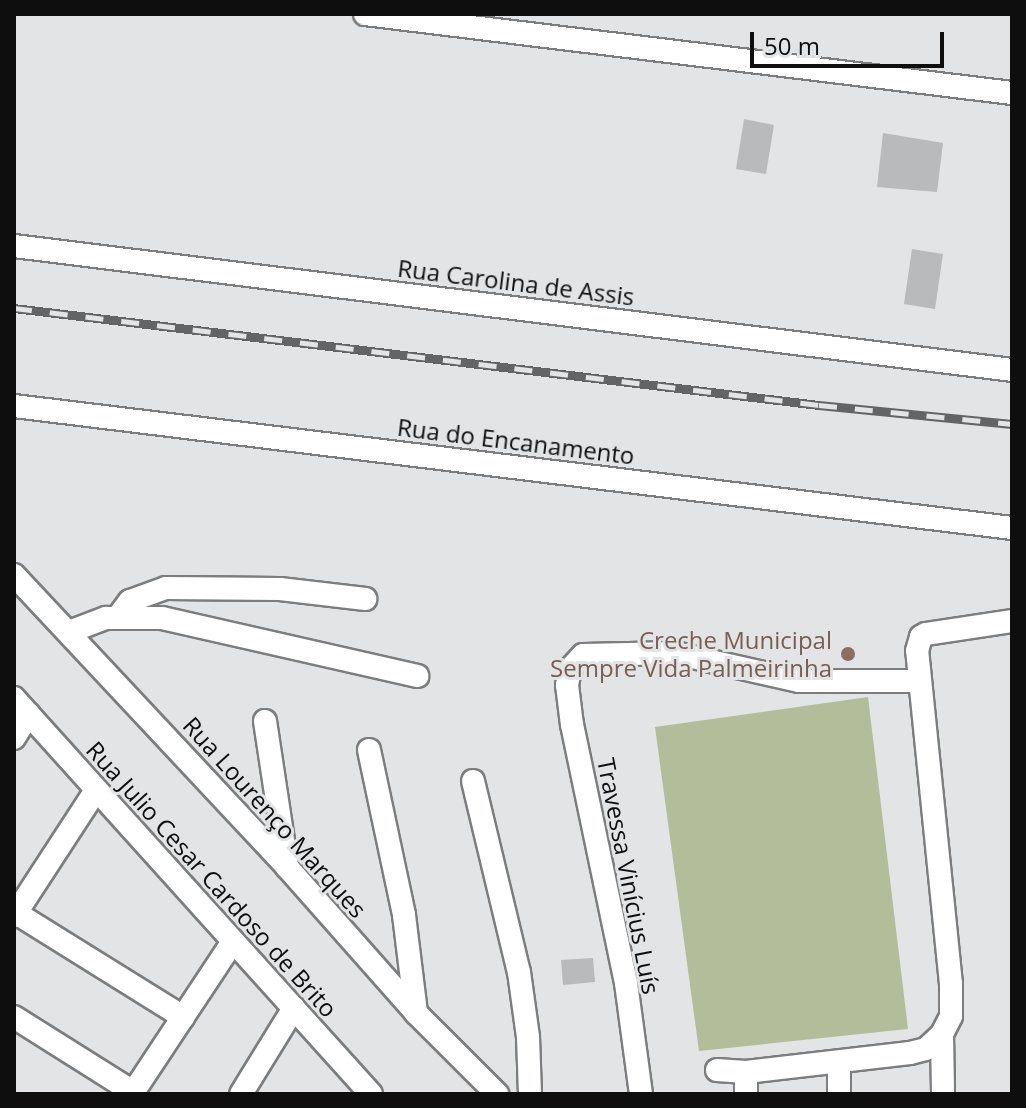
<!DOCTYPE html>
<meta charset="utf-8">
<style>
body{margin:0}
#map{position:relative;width:1026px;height:1108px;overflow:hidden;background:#e2e4e5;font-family:"Open Sans",sans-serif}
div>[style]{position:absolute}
.green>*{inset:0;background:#b3bd99}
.building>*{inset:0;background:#b8babc}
.roads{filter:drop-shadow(2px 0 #7c7d7e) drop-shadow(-2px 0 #7c7d7e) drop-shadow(0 2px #7c7d7e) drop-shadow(0 -2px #7c7d7e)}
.minor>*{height:22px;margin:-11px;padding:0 11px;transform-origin:11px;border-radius:11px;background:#fff}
.rail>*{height:9px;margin-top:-4.5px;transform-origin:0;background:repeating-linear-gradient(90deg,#e2e4e5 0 18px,#636465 0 36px);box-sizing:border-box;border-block:2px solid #636465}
.dots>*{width:22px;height:22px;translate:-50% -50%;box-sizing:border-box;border:4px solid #e2e4e5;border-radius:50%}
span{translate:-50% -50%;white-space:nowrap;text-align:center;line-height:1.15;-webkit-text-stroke:6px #e2e4e5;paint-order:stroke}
.street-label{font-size:24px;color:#0e0e0f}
.education-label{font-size:24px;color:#785e54}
.right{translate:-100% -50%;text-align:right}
.frame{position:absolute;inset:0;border:16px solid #0e0e0f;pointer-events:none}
.scale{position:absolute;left:750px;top:32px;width:194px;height:36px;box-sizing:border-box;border:4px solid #0e0e0f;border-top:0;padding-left:10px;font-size:24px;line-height:28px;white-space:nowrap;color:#0e0e0f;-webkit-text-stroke:6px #e2e4e5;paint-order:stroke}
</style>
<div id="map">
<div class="green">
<div style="clip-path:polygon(868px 697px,908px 1029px,699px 1051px,655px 727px)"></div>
</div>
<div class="building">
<div style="clip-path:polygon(744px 119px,774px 125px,766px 174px,736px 169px)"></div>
<div style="clip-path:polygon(883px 133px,943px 143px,937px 192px,877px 187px)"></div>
<div style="clip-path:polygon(912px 249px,943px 254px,935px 309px,904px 304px)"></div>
<div style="clip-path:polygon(593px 958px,595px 982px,563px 985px,561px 960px)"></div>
</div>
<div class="roads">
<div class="minor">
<div style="left:365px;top:14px;width:652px;rotate:6.96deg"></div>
<div style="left:14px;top:246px;width:1006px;rotate:7.08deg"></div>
<div style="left:14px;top:406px;width:1005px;rotate:6.97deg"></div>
<div style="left:14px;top:575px;width:400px;rotate:46.9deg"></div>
<div style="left:287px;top:867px;width:195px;rotate:48.5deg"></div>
<div style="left:416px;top:1013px;width:115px;rotate:45deg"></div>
<div style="left:117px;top:618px;width:21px;rotate:-53deg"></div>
<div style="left:130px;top:601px;width:38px;rotate:-20deg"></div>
<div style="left:166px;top:588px;width:114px;rotate:0.5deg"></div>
<div style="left:280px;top:589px;width:86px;rotate:6.7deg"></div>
<div style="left:69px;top:632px;width:40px;rotate:-21deg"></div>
<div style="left:106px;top:618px;width:56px"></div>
<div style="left:162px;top:618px;width:262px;rotate:12.8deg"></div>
<div style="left:14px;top:698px;width:533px;rotate:47.96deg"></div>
<div style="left:265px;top:721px;width:148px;rotate:81.4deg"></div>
<div style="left:14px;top:738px;width:28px;rotate:-58deg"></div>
<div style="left:369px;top:750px;width:169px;rotate:78deg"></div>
<div style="left:404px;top:915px;width:99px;rotate:83deg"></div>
<div style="left:473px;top:781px;width:196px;rotate:76.5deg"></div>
<div style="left:519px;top:972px;width:66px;rotate:82.1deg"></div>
<div style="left:528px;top:1037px;width:57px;rotate:88deg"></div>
<div style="left:16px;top:913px;width:197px;rotate:31.9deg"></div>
<div style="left:14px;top:916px;width:150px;rotate:-56.9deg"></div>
<div style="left:14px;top:1017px;width:141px;rotate:32.2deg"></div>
<div style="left:942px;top:1034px;width:60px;rotate:89deg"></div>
<div style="left:717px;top:1070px;width:29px;rotate:4deg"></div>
<div style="left:746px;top:1072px;width:165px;rotate:-6.6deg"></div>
<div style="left:910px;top:1053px;width:16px;rotate:-14deg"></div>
<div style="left:926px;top:1049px;width:22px;rotate:-43deg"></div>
<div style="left:942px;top:1034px;width:20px;rotate:-63deg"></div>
<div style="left:951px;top:1016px;width:32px;rotate:-90deg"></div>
<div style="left:951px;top:984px;width:335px;rotate:-95.8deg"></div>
<div style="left:917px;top:651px;width:15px;rotate:-74deg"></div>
<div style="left:921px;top:637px;width:6px;rotate:-31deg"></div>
<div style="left:926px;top:634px;width:87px;rotate:-8.6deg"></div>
<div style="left:746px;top:1072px;width:22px;rotate:90deg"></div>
<div style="left:132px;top:1094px;width:181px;rotate:-56.5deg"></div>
<div style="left:241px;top:1094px;width:101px;rotate:-58.4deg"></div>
<div style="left:641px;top:1094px;width:112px;rotate:-97.7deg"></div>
<div style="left:626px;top:983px;width:264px;rotate:-101.8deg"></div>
<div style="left:572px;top:725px;width:40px;rotate:-97.1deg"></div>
<div style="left:567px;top:685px;width:16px;rotate:-79deg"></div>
<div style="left:570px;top:669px;width:19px;rotate:-47deg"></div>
<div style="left:583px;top:655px;width:92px;rotate:-1.2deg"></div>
<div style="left:675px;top:653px;width:127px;rotate:12.7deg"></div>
<div style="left:799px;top:681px;width:120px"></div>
<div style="left:839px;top:1094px;width:32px;rotate:-90deg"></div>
</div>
</div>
<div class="rail">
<div style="left:14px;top:308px;width:811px;rotate:6.87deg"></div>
<div style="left:819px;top:405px;width:194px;rotate:5.6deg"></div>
</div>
<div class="dots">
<div style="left:848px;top:654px;background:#8d6e63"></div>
</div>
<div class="street-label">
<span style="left:516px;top:282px;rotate:7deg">Rua Carolina de Assis</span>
<span style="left:516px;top:441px;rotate:7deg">Rua do Encanamento</span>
<span style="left:275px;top:817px;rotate:48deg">Rua Lourenço Marques</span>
<span style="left:629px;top:876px;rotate:79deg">Travessa Vinícius Luís</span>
<span style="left:212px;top:879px;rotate:48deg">Rua Julio Cesar Cardoso de Brito</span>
</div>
<div class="education-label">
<span class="right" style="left:832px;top:654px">Creche Municipal<br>Sempre Vida Palmeirinha</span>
</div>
<div class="frame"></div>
<div class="scale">50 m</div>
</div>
